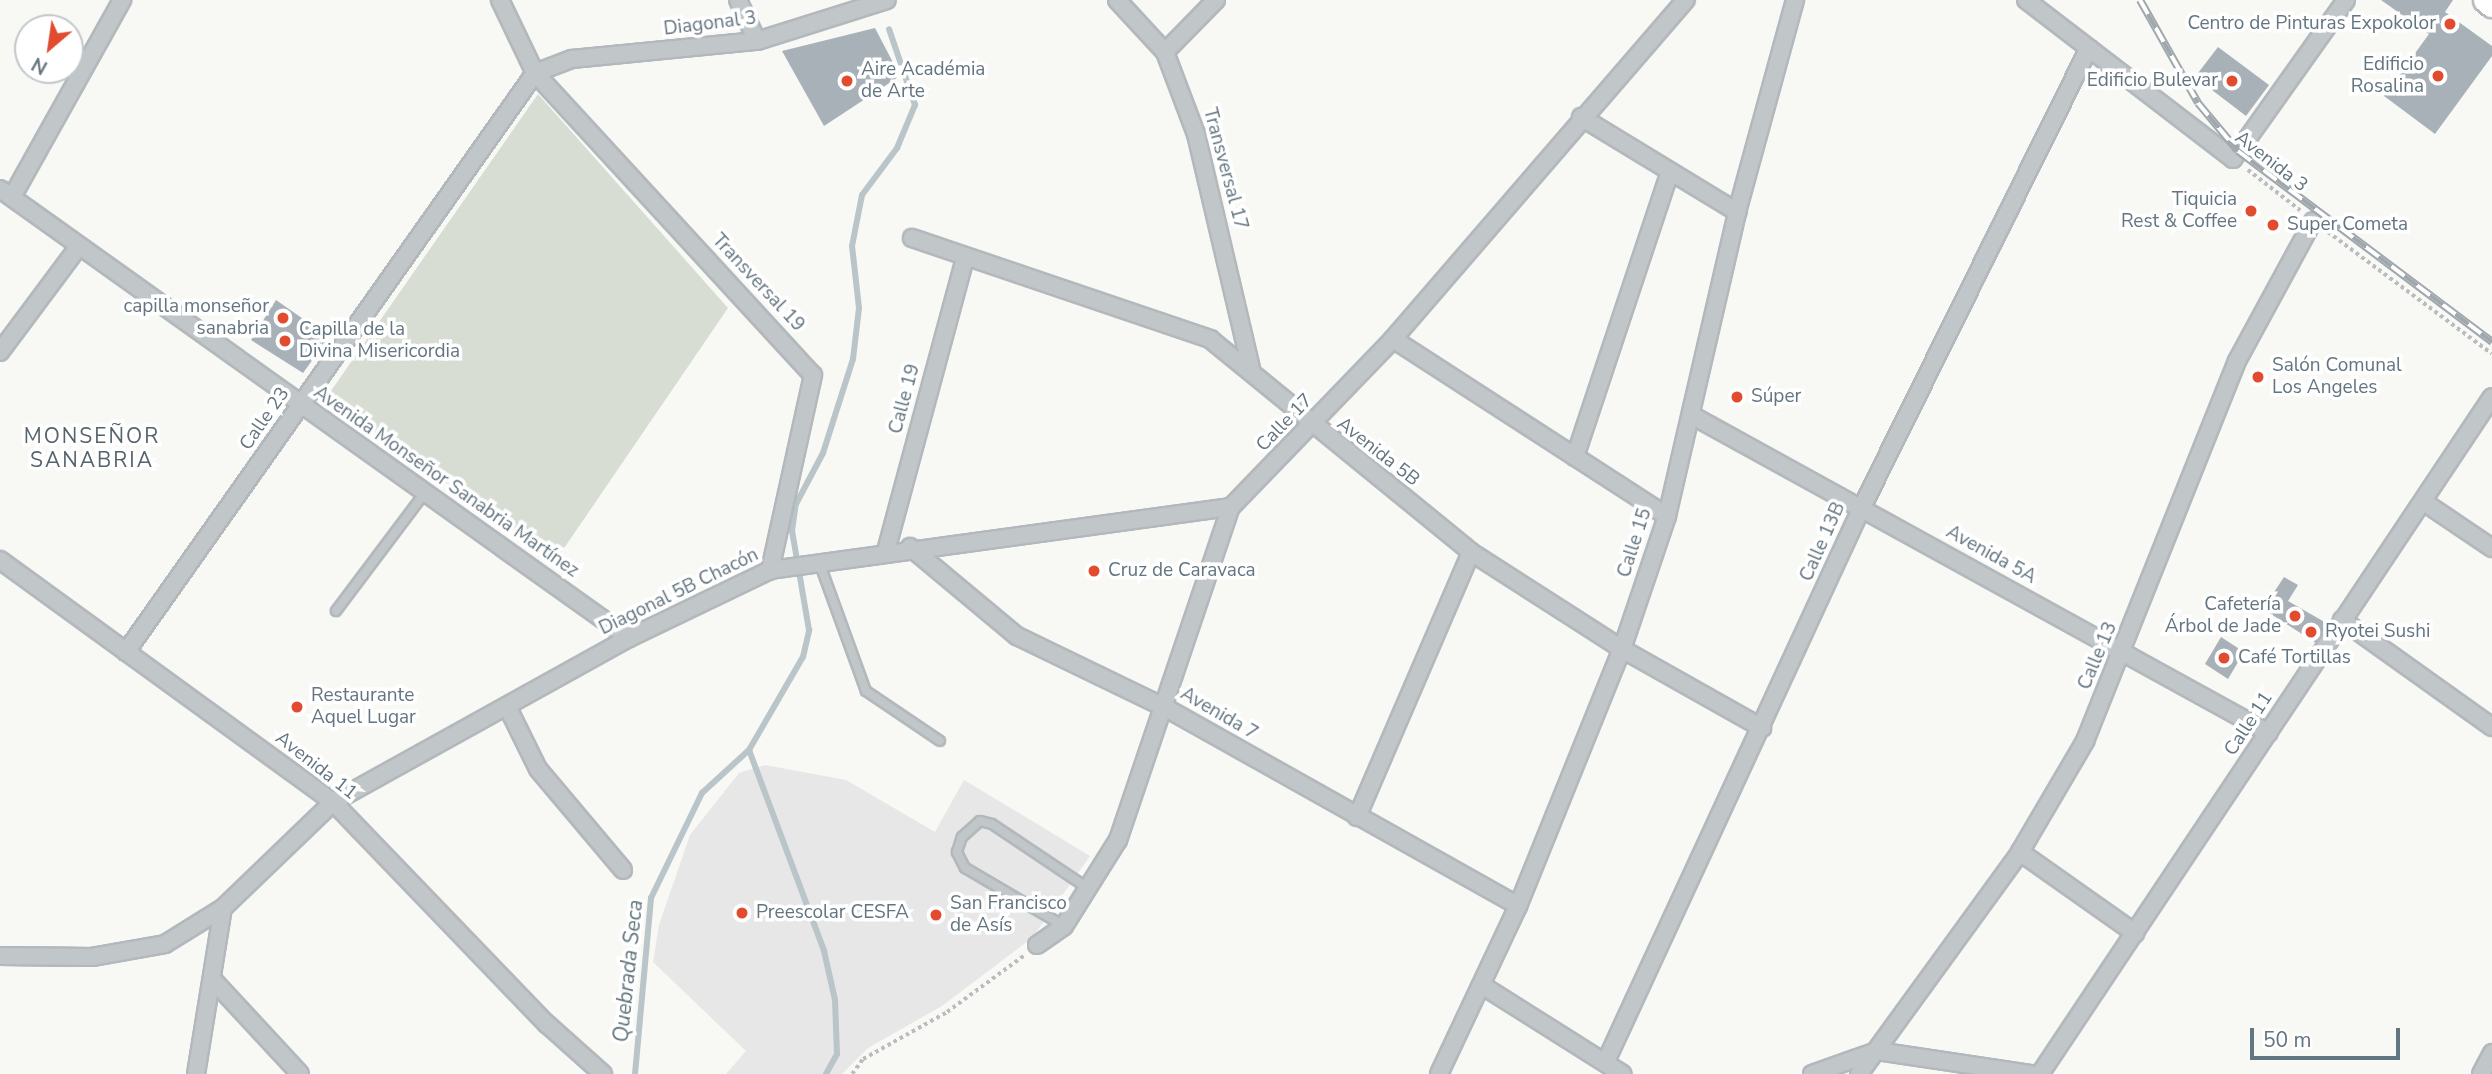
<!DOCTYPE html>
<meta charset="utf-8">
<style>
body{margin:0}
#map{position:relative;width:2492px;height:1074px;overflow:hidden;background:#f8f8f5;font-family:"Nunito Sans",sans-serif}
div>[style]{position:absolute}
.built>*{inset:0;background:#e6e7e6}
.green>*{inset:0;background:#d8ddd4}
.stream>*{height:6px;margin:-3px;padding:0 3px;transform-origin:3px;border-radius:3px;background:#b9c5c9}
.building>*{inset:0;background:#a8b1b7}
.path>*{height:3.5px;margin-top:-1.75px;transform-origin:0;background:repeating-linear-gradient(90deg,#b9bdc0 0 3.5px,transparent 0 7px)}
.roads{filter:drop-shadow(2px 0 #b3b8bc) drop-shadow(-2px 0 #b3b8bc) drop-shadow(0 2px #b3b8bc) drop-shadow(0 -2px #b3b8bc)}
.service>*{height:8px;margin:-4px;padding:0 4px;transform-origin:4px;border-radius:4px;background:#c1c6c9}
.minor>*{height:16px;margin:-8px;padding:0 8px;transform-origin:8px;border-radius:8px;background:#c1c6c9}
.primary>*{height:24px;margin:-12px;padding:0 12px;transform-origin:12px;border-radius:12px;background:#fff}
.rail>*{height:8px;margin-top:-4px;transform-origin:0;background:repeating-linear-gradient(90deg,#fff 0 16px,#a0a8ad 0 32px);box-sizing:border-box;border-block:2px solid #a0a8ad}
.dots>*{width:19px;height:19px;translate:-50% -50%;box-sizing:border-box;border:4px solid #fff;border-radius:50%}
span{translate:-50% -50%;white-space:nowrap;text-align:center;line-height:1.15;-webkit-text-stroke:7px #fff;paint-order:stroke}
.street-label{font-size:19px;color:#637580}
.poi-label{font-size:19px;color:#637580}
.right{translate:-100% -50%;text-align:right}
.left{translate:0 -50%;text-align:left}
.neighbourhood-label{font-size:21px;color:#55636b;letter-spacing:2px}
.water-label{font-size:21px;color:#5e747a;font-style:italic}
.north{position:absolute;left:14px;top:14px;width:70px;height:70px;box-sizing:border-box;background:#fff;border:2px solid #c1c8cc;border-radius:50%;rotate:209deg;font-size:19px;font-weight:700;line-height:28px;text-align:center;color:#637580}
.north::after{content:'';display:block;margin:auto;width:24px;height:32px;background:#e04c2d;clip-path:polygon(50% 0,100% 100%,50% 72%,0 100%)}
.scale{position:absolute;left:2250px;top:1028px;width:150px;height:32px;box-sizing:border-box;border:4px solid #637580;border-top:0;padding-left:9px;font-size:21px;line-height:24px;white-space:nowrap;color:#637580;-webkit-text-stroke:5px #fff;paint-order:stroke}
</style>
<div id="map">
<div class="built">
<div style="clip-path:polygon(765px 765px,846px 780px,935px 832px,964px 780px,1090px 856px,1032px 938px,942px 1006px,868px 1048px,842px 1074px,726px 1074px,746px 1051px,653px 962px,659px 925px,690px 835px,739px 773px)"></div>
</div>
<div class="green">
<div style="clip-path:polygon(538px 94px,728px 308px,556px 560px,326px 398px)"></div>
</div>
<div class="stream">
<div style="left:749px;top:750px;width:215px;rotate:69.5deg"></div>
<div style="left:824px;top:951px;width:50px;rotate:77.3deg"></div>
<div style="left:835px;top:1000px;width:54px;rotate:87.9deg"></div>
<div style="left:837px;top:1054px;width:23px;rotate:119deg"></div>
<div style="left:635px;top:1074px;width:177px;rotate:-84.8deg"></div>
<div style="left:651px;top:898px;width:117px;rotate:-64.1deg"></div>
<div style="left:702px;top:793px;width:64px;rotate:-42.5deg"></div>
<div style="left:749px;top:750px;width:108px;rotate:-59.9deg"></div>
<div style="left:803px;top:657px;width:28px;rotate:-77deg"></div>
<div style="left:809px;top:630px;width:100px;rotate:-99.7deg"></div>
<div style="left:792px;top:531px;width:27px;rotate:-82deg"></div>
<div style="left:796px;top:504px;width:58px;rotate:-62.1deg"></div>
<div style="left:823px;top:453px;width:99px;rotate:-72.3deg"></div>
<div style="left:853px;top:359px;width:51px;rotate:-83.3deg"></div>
<div style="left:859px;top:308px;width:62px;rotate:-96.4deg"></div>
<div style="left:852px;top:246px;width:52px;rotate:-78.9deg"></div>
<div style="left:862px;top:195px;width:59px;rotate:-53.3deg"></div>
<div style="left:897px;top:148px;width:47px;rotate:-67.3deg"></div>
<div style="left:915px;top:105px;width:80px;rotate:-108.9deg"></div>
</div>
<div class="building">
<div style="clip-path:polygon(2381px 0,2453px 0,2445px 12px,2492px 46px,2492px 56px,2435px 134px,2384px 96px,2429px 34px)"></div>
<div style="clip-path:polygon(875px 28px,900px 76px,824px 126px,782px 51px)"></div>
<div style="clip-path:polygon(2218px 47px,2269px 85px,2246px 116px,2195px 77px)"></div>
<div style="clip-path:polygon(276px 300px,329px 337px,303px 373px,251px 340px)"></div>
<div style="clip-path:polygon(2284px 577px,2298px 585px,2288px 601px,2328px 624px,2316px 643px,2263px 609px)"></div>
<div style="clip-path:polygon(2221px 637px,2244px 652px,2228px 679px,2205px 664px)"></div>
</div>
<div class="path">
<div style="left:2248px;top:170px;width:66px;rotate:37.6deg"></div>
<div style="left:2328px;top:232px;width:204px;rotate:36.6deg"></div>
<div style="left:852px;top:1074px;width:19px;rotate:-54deg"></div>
<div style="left:863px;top:1059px;width:96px;rotate:-29.2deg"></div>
<div style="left:947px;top:1012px;width:97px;rotate:-36.2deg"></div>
</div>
<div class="roads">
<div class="service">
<div style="left:819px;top:562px;width:137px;rotate:70deg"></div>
<div style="left:866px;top:691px;width:89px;rotate:34deg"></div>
<div style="left:336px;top:611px;width:146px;rotate:-53.1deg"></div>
<div style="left:1064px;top:926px;width:115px;rotate:-149.6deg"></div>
<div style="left:965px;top:868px;width:18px;rotate:-117deg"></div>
<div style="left:957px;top:852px;width:16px;rotate:-72deg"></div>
<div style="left:962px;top:837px;width:24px;rotate:-42deg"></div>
<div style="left:980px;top:821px;width:12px;rotate:14deg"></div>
<div style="left:992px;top:824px;width:117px;rotate:33.8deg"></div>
</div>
<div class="minor">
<div style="left:500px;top:0;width:81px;rotate:64.4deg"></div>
<div style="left:535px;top:73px;width:410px;rotate:47.4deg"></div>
<div style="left:813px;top:375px;width:200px;rotate:102.4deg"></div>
<div style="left:738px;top:0;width:45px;rotate:65.1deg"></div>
<div style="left:1117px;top:0;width:71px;rotate:47.3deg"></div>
<div style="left:1165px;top:52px;width:88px;rotate:69.3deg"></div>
<div style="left:1196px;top:134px;width:241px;rotate:76.8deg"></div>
<div style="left:2026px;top:0;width:261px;rotate:37.5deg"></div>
<div style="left:2233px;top:159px;width:195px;rotate:-54.6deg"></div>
<div style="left:1165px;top:52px;width:73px;rotate:-45.6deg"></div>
<div style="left:535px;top:73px;width:40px;rotate:-21deg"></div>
<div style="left:572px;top:59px;width:186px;rotate:-5.6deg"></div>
<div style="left:757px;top:41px;width:136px;rotate:-17.5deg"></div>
<div style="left:1581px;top:117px;width:183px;rotate:31.3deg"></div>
<div style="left:0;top:189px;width:773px;rotate:35.52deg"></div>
<div style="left:12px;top:197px;width:226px;rotate:-60.8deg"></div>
<div style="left:912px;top:238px;width:315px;rotate:18.7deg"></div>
<div style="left:1210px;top:339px;width:337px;rotate:39.2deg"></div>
<div style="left:1471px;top:552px;width:179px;rotate:32.7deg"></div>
<div style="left:1622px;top:649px;width:161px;rotate:29.4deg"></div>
<div style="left:1393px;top:339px;width:326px;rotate:32.9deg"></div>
<div style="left:0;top:352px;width:132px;rotate:-53.3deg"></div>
<div style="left:1693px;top:416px;width:657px;rotate:28.83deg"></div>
<div style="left:1575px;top:457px;width:300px;rotate:-71.6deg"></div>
<div style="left:2424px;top:502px;width:82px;rotate:34.1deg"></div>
<div style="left:910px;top:547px;width:139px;rotate:39.8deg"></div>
<div style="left:1017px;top:636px;width:163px;rotate:25.8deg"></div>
<div style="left:1164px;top:707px;width:406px;rotate:29.3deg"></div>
<div style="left:886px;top:551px;width:303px;rotate:-74.9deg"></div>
<div style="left:0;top:560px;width:412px;rotate:36deg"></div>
<div style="left:333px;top:802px;width:308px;rotate:46.1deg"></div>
<div style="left:547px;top:1024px;width:75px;rotate:41.8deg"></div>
<div style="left:2342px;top:620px;width:184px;rotate:35.5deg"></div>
<div style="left:126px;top:652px;width:709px;rotate:-54.76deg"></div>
<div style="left:507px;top:706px;width:70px;rotate:63.8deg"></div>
<div style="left:538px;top:769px;width:132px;rotate:49.9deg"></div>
<div style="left:1357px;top:817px;width:288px;rotate:-66.7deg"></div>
<div style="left:2020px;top:852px;width:141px;rotate:35.2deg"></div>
<div style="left:1037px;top:945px;width:33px;rotate:-35deg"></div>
<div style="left:1064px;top:926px;width:102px;rotate:-57.9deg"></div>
<div style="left:1118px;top:840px;width:352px;rotate:-71.3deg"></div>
<div style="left:1231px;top:507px;width:233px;rotate:-46deg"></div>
<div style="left:1393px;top:339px;width:448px;rotate:-49.2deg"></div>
<div style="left:0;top:956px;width:92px;rotate:0.6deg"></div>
<div style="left:92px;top:957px;width:74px;rotate:-10.1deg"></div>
<div style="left:165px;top:944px;width:68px;rotate:-31.8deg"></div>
<div style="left:223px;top:908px;width:153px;rotate:-43.9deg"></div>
<div style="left:333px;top:802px;width:338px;rotate:-29deg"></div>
<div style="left:629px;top:638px;width:157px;rotate:-25.7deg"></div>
<div style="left:770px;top:570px;width:465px;rotate:-7.8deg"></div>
<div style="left:213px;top:980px;width:128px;rotate:47.2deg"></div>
<div style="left:1483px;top:986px;width:165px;rotate:32.2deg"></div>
<div style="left:1607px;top:1059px;width:606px;rotate:-65.21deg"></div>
<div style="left:1861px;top:509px;width:514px;rotate:-63.68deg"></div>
<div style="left:196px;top:1074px;width:168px;rotate:-80.8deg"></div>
<div style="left:1439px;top:1074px;width:186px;rotate:-64.8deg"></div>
<div style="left:1518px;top:906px;width:277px;rotate:-68deg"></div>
<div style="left:1622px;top:649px;width:140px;rotate:-71.3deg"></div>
<div style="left:1667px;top:516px;width:312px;rotate:-77deg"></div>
<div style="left:1737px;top:212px;width:220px;rotate:-74.7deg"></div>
<div style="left:1812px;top:1074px;width:69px;rotate:-19.5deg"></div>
<div style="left:1877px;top:1051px;width:155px;rotate:8.5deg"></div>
<div style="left:1859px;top:1074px;width:274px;rotate:-54deg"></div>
<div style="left:2020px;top:852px;width:129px;rotate:-59.6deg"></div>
<div style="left:2085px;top:741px;width:409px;rotate:-68.2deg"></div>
<div style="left:2237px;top:361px;width:159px;rotate:-61.5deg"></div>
<div style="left:2040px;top:1074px;width:814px;rotate:-56.27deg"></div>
<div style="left:2481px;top:1074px;width:24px;rotate:-62deg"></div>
</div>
<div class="primary">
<div style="left:2486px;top:0;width:8px;rotate:40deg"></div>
</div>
</div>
<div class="rail">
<div style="left:2140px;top:0;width:118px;rotate:60.6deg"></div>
<div style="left:2198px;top:103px;width:62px;rotate:50.2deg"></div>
<div style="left:2238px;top:151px;width:318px;rotate:36.9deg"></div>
</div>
<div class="dots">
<div style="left:2450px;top:24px;background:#e04c2d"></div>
<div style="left:2438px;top:76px;background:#e04c2d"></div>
<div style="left:847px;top:81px;background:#e04c2d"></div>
<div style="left:2232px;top:81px;background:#e04c2d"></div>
<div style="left:2251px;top:211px;background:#e04c2d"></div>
<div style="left:2273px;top:225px;background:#e04c2d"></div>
<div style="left:283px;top:318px;background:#e04c2d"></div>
<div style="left:285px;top:341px;background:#e04c2d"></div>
<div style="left:2258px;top:377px;background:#e04c2d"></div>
<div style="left:1737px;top:397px;background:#e04c2d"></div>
<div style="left:1094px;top:571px;background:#e04c2d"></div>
<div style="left:2295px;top:616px;background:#e04c2d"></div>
<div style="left:2311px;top:632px;background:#e04c2d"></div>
<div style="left:2224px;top:658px;background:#e04c2d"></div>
<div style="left:297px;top:707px;background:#e04c2d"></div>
<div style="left:742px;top:913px;background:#e04c2d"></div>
<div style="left:936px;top:915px;background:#e04c2d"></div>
</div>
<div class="street-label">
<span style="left:710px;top:24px;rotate:-7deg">Diagonal 3</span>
<span style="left:2271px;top:162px;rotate:38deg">Avenida 3</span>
<span style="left:1225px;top:169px;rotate:75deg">Transversal 17</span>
<span style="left:758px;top:283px;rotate:47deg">Transversal 19</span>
<span style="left:905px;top:399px;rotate:-75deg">Calle 19</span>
<span style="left:265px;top:419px;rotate:-55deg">Calle 23</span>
<span style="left:1285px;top:423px;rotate:-46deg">Calle 17</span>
<span style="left:1378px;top:452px;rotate:38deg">Avenida 5B</span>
<span style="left:446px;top:482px;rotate:35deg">Avenida Monseñor Sanabria Martínez</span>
<span style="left:1823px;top:542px;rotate:-66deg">Calle 13B</span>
<span style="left:1635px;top:543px;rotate:-72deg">Calle 15</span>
<span style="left:1991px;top:555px;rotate:29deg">Avenida 5A</span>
<span style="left:679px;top:592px;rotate:-26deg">Diagonal 5B Chacón</span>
<span style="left:2098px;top:656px;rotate:-67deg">Calle 13</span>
<span style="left:1219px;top:714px;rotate:30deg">Avenida 7</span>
<span style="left:2249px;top:724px;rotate:-57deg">Calle 11</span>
<span style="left:316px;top:766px;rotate:38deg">Avenida 11</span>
</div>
<div class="poi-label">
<span class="right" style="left:2436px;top:24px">Centro de Pinturas Expokolor</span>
<span class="right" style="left:2424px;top:76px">Edificio<br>Rosalina</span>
<span class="left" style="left:861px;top:81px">Aire Académia<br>de Arte</span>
<span class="right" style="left:2218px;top:81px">Edificio Bulevar</span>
<span class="right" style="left:2237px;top:211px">Tiquicia<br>Rest &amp; Coffee</span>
<span class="left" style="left:2287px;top:225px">Super Cometa</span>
<span class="right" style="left:269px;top:318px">capilla monseñor<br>sanabria</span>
<span class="left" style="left:299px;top:341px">Capilla de la<br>Divina Misericordia</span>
<span class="left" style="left:2272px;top:377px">Salón Comunal<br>Los Angeles</span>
<span class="left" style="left:1751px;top:397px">Súper</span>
<span class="left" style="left:1108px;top:571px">Cruz de Caravaca</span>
<span class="right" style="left:2281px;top:616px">Cafetería<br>Árbol de Jade</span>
<span class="left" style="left:2325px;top:632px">Ryotei Sushi</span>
<span class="left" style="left:2238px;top:658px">Café Tortillas</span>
<span class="left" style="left:311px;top:707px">Restaurante<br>Aquel Lugar</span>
<span class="left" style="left:950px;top:915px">San Francisco<br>de Asís</span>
<span class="left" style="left:756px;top:913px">Preescolar CESFA</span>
</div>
<div class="neighbourhood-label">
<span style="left:92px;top:448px">MONSEÑOR<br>SANABRIA</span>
</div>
<div class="water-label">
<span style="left:628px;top:971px;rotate:-84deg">Quebrada Seca</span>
</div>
<div class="north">N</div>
<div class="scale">50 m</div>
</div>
